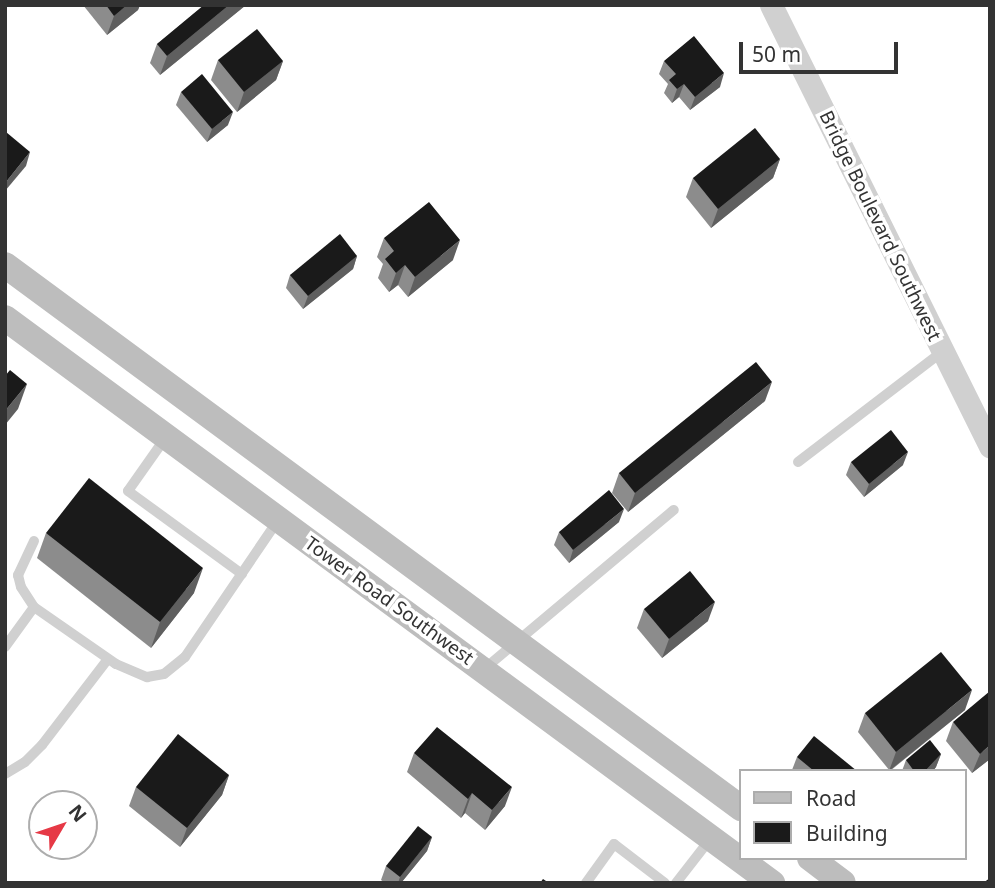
<!DOCTYPE html>
<style>
body{margin:0}
#map{position:relative;width:995px;height:888px;overflow:hidden;background:#fff;font-family:"Noto Sans",sans-serif}
div>[style]{position:absolute}
.service>*{height:10px;margin:-5px;padding:0 5px;transform-origin:5px;border-radius:5px;background:#d0d0d0}
.tertiary>*{height:23px;margin:-11.5px;padding:0 11.5px;transform-origin:11.5px;border-radius:11.5px;background:#d0d0d0}
.secondary>*{height:26px;margin:-13px;padding:0 13px;transform-origin:13px;border-radius:13px;background:#bdbdbd}
.wall>*{inset:0;background:#8c8c8c}
.shaded-wall>*{inset:0;background:#5f5f5f}
.building>*{inset:0;background:#1a1a1a}
span{translate:-50% -50%;white-space:nowrap;text-align:center;line-height:1.15;-webkit-text-stroke:7px #fff;paint-order:stroke}
.street-label{font-size:19px;color:#333}
.frame{position:absolute;inset:0;border:7px solid #333;pointer-events:none}
.legend{position:absolute;left:739px;top:769px;width:228px;height:91px;box-sizing:border-box;background:#fff;border:2px solid #adadad;margin:0;padding:9px 12px;list-style:none;font-size:21px;color:#333}
.legend li{display:flex;align-items:center;gap:14px;height:35px}
.legend b{width:35px;border:2px solid #adadad}
.north{position:absolute;left:28px;top:790px;width:70px;height:70px;box-sizing:border-box;background:#fff;border:2px solid #adadad;border-radius:50%;rotate:51deg;font-size:19px;font-weight:700;line-height:28px;text-align:center;color:#333}
.north::after{content:'';display:block;margin:auto;width:24px;height:32px;background:#e63946;clip-path:polygon(50% 0,100% 100%,50% 72%,0 100%)}
.scale{position:absolute;left:739px;top:42px;width:159px;height:32px;box-sizing:border-box;border:4px solid #333;border-top:0;padding-left:9px;font-size:21px;line-height:24px;white-space:nowrap;color:#333;-webkit-text-stroke:5px #fff;paint-order:stroke}
</style>
<div id="map">
<div class="service">
<div style="left:166px;top:437px;width:66px;rotate:125.1deg"></div>
<div style="left:128px;top:491px;width:141px;rotate:36.1deg"></div>
<div style="left:798px;top:462px;width:181px;rotate:-37.4deg"></div>
<div style="left:34px;top:541px;width:38px;rotate:115deg"></div>
<div style="left:18px;top:575px;width:12px;rotate:76deg"></div>
<div style="left:21px;top:587px;width:24px;rotate:57deg"></div>
<div style="left:34px;top:607px;width:100px;rotate:34.8deg"></div>
<div style="left:116px;top:664px;width:34px;rotate:23deg"></div>
<div style="left:147px;top:677px;width:17px;rotate:-10deg"></div>
<div style="left:164px;top:674px;width:27px;rotate:-39deg"></div>
<div style="left:185px;top:657px;width:166px;rotate:-55.8deg"></div>
<div style="left:5px;top:647px;width:49px;rotate:-54.1deg"></div>
<div style="left:483px;top:670px;width:249px;rotate:-40deg"></div>
<div style="left:5px;top:774px;width:23px;rotate:-31deg"></div>
<div style="left:25px;top:762px;width:24px;rotate:-45deg"></div>
<div style="left:42px;top:745px;width:108px;rotate:-52.5deg"></div>
<div style="left:586px;top:883px;width:48px;rotate:-54.3deg"></div>
<div style="left:614px;top:844px;width:64px;rotate:37.4deg"></div>
<div style="left:676px;top:883px;width:57px;rotate:-52.1deg"></div>
</div>
<div class="tertiary">
<div style="left:771px;top:5px;width:493px;rotate:63.6deg"></div>
</div>
<div class="secondary">
<div style="left:5px;top:265px;width:915px;rotate:36.42deg"></div>
<div style="left:5px;top:318px;width:953px;rotate:36.38deg"></div>
<div style="left:810px;top:858px;width:41px;rotate:37.1deg"></div>
</div>
<div class="wall">
<div style="clip-path:polygon(83px 5px,140px 5px,138px 10px,107px 35px)"></div>
<div style="clip-path:polygon(204px 5px,246px 5px,160px 75px,150px 63px,157px 44px)"></div>
<div style="clip-path:polygon(218px 60px,283px 61px,276px 80px,237px 112px,211px 80px)"></div>
<div style="clip-path:polygon(664px 61px,720px 87px,690px 110px,679px 97px,672px 103px,664px 93px,668px 84px,659px 74px)"></div>
<div style="clip-path:polygon(181px 92px,228px 125px,207px 142px,176px 105px)"></div>
<div style="clip-path:polygon(780px 159px,773px 178px,711px 228px,686px 197px,693px 178px)"></div>
<div style="clip-path:polygon(384px 238px,453px 260px,408px 297px,398px 285px,389px 292px,378px 278px,383px 264px,377px 257px)"></div>
<div style="clip-path:polygon(357px 256px,353px 269px,303px 309px,286px 288px,290px 275px)"></div>
<div style="clip-path:polygon(765px 401px,628px 512px,612px 493px,619px 473px)"></div>
<div style="clip-path:polygon(851px 462px,903px 465px,864px 497px,846px 475px)"></div>
<div style="clip-path:polygon(619px 522px,569px 563px,554px 545px,559px 532px)"></div>
<div style="clip-path:polygon(46px 533px,194px 593px,151px 648px,37px 558px)"></div>
<div style="clip-path:polygon(644px 609px,708px 621px,662px 658px,637px 628px)"></div>
<div style="clip-path:polygon(965px 710px,890px 771px,858px 732px,865px 713px)"></div>
<div style="clip-path:polygon(953px 722px,990px 759px,972px 773px,946px 741px)"></div>
<div style="clip-path:polygon(414px 753px,505px 806px,485px 830px,465px 813px,461px 818px,407px 772px)"></div>
<div style="clip-path:polygon(941px 754px,936px 767px,933px 771px,902px 771px,906px 760px)"></div>
<div style="clip-path:polygon(797px 757px,857px 771px,793px 771px,792px 770px)"></div>
<div style="clip-path:polygon(229px 775px,222px 795px,180px 847px,129px 806px,136px 787px)"></div>
<div style="clip-path:polygon(432px 837px,427px 851px,401px 883px,385px 883px,381px 880px,386px 866px)"></div>
</div>
<div class="shaded-wall">
<div style="clip-path:polygon(127px 5px,140px 5px,138px 10px,107px 35px,114px 16px)"></div>
<div style="clip-path:polygon(229px 5px,246px 5px,160px 75px,167px 56px)"></div>
<div style="clip-path:polygon(283px 61px,276px 80px,237px 112px,244px 92px)"></div>
<div style="clip-path:polygon(724px 73px,720px 87px,690px 110px,695px 97px)"></div>
<div style="clip-path:polygon(684px 84px,679px 97px,672px 103px,677px 89px)"></div>
<div style="clip-path:polygon(233px 112px,228px 125px,207px 142px,212px 129px)"></div>
<div style="clip-path:polygon(30px 152px,26px 166px,5px 191px,6px 182px)"></div>
<div style="clip-path:polygon(780px 159px,773px 178px,711px 228px,718px 209px)"></div>
<div style="clip-path:polygon(460px 240px,453px 260px,408px 297px,415px 277px)"></div>
<div style="clip-path:polygon(357px 256px,353px 269px,303px 309px,308px 296px)"></div>
<div style="clip-path:polygon(405px 265px,398px 285px,389px 292px,396px 273px)"></div>
<div style="clip-path:polygon(772px 382px,765px 401px,628px 512px,635px 493px)"></div>
<div style="clip-path:polygon(27px 384px,18px 409px,5px 425px,5px 411px)"></div>
<div style="clip-path:polygon(908px 452px,903px 465px,864px 497px,869px 484px)"></div>
<div style="clip-path:polygon(624px 509px,619px 522px,569px 563px,573px 550px)"></div>
<div style="clip-path:polygon(203px 568px,194px 593px,151px 648px,160px 622px)"></div>
<div style="clip-path:polygon(715px 602px,708px 621px,662px 658px,669px 639px)"></div>
<div style="clip-path:polygon(972px 690px,965px 710px,889px 771px,896px 752px)"></div>
<div style="clip-path:polygon(990px 745px,990px 759px,972px 773px,980px 754px)"></div>
<div style="clip-path:polygon(941px 754px,936px 767px,933px 771px,925px 771px)"></div>
<div style="clip-path:polygon(229px 775px,222px 795px,180px 847px,187px 828px)"></div>
<div style="clip-path:polygon(512px 787px,505px 806px,485px 830px,492px 810px)"></div>
<div style="clip-path:polygon(472px 793px,465px 813px,461px 818px,468px 799px)"></div>
<div style="clip-path:polygon(432px 837px,427px 851px,401px 883px,398px 883px,400px 877px)"></div>
</div>
<div class="building">
<div style="clip-path:polygon(106px 5px,127px 5px,114px 16px)"></div>
<div style="clip-path:polygon(204px 5px,229px 5px,167px 56px,157px 44px)"></div>
<div style="clip-path:polygon(257px 29px,283px 61px,244px 92px,218px 60px)"></div>
<div style="clip-path:polygon(694px 36px,724px 73px,695px 97px,684px 84px,677px 89px,669px 80px,676px 74px,664px 61px)"></div>
<div style="clip-path:polygon(202px 74px,233px 112px,212px 129px,181px 92px)"></div>
<div style="clip-path:polygon(755px 128px,780px 159px,718px 209px,693px 178px)"></div>
<div style="clip-path:polygon(6px 132px,30px 152px,6px 182px,5px 133px)"></div>
<div style="clip-path:polygon(429px 202px,460px 240px,415px 277px,405px 265px,396px 273px,385px 259px,394px 251px,384px 238px)"></div>
<div style="clip-path:polygon(340px 234px,357px 256px,308px 296px,290px 275px)"></div>
<div style="clip-path:polygon(756px 362px,772px 382px,635px 493px,619px 473px)"></div>
<div style="clip-path:polygon(10px 370px,27px 384px,5px 411px,5px 376px)"></div>
<div style="clip-path:polygon(891px 430px,908px 452px,869px 484px,851px 462px)"></div>
<div style="clip-path:polygon(89px 478px,203px 568px,160px 622px,46px 533px)"></div>
<div style="clip-path:polygon(609px 490px,624px 509px,573px 550px,559px 532px)"></div>
<div style="clip-path:polygon(690px 571px,715px 602px,669px 639px,644px 609px)"></div>
<div style="clip-path:polygon(941px 652px,972px 690px,896px 752px,865px 713px)"></div>
<div style="clip-path:polygon(990px 691px,990px 745px,980px 754px,953px 722px)"></div>
<div style="clip-path:polygon(437px 727px,512px 787px,492px 810px,472px 793px,468px 799px,414px 753px)"></div>
<div style="clip-path:polygon(178px 734px,229px 775px,187px 828px,136px 787px)"></div>
<div style="clip-path:polygon(814px 736px,857px 771px,814px 771px,797px 757px)"></div>
<div style="clip-path:polygon(930px 740px,941px 754px,925px 771px,914px 771px,906px 760px)"></div>
<div style="clip-path:polygon(418px 826px,432px 837px,400px 877px,386px 866px)"></div>
<div style="clip-path:polygon(990px 878px,990px 883px,983px 883px)"></div>
<div style="clip-path:polygon(543px 879px,549px 883px,540px 883px)"></div>
</div>
<div class="street-label">
<span style="left:880px;top:226px;rotate:64deg">Bridge Boulevard Southwest</span>
<span style="left:389px;top:601px;rotate:36deg">Tower Road Southwest</span>
</div>
<div class="frame"></div>
<ul class="legend">
<li><b style="height:9px;background:#bdbdbd"></b>Road</li>
<li><b style="height:19px;background:#1a1a1a"></b>Building</li>
</ul>
<div class="north">N</div>
<div class="scale">50 m</div>
</div>
